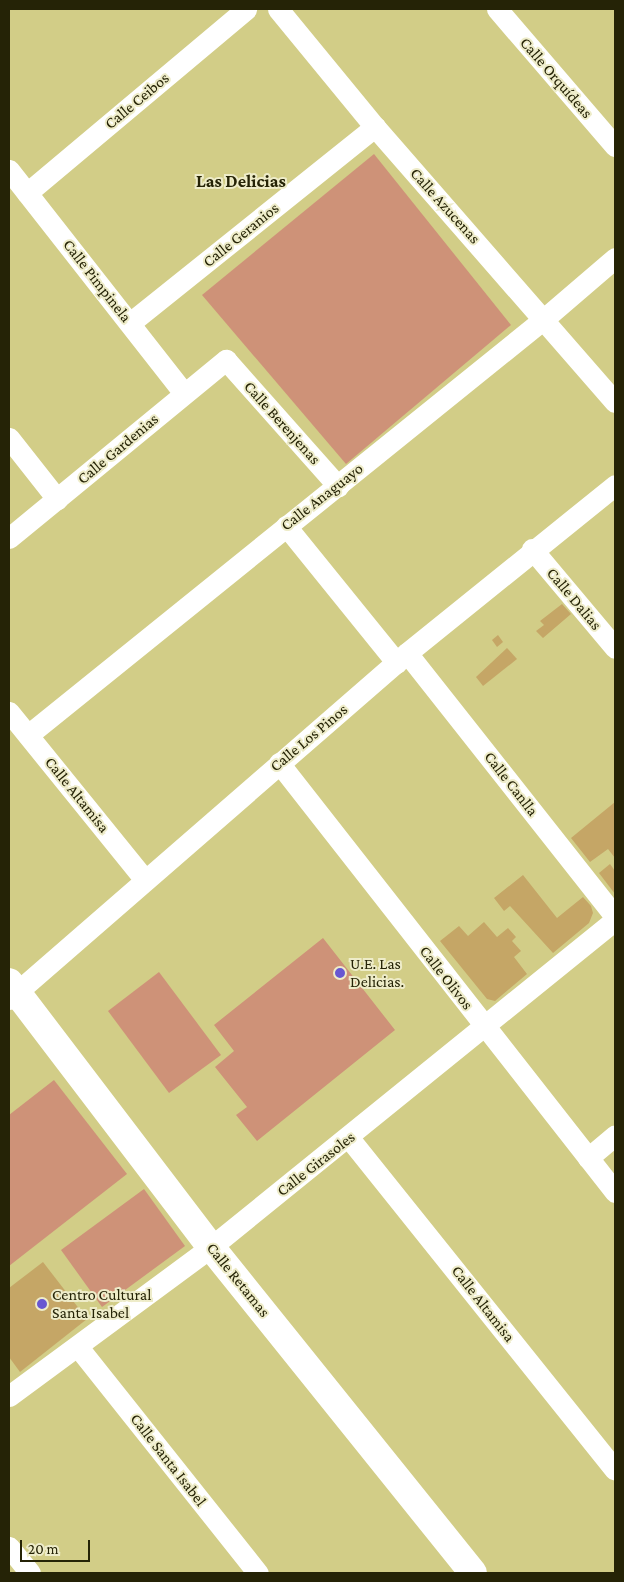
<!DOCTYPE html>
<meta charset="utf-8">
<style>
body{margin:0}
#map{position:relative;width:624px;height:1582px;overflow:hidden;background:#d2cd87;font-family:"Crimson Pro",serif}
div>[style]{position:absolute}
.green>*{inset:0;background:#ce9278}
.building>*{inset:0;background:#c5a666}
.street>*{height:21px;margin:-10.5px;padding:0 10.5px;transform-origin:10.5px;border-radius:10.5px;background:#fff}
.secondary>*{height:28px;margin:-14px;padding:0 14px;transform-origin:14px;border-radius:14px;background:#fff}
.dots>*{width:14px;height:14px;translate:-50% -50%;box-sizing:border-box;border:2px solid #eeecc9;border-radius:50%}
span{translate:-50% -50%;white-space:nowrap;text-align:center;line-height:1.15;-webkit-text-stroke:4px #eeecc9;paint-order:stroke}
.street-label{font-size:16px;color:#252306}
.poi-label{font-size:16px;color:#252306}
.left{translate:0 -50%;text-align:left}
.neighbourhood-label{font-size:18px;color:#252306;font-weight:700}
.frame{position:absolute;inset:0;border:10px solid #252306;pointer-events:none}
.scale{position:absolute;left:20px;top:1540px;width:70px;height:22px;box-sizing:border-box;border:2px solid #252306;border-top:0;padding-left:6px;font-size:15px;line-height:18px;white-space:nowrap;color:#252306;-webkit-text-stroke:4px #eeecc9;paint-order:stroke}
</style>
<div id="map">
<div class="green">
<div style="clip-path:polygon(374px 154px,511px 325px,346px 464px,202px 295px)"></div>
<div style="clip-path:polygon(323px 938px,395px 1030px,257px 1141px,236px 1115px,247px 1107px,215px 1067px,234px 1051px,214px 1025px)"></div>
<div style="clip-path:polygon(159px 972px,221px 1055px,169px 1093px,108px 1011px)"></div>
<div style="clip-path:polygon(54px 1080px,127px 1174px,9px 1266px,9px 1115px)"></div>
<div style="clip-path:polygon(144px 1189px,185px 1246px,102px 1307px,61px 1250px)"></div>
</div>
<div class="building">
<div style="clip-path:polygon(562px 604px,571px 614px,543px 638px,536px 631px,544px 625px,540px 621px)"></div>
<div style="clip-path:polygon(498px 635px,503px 642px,497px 647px,492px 640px)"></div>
<div style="clip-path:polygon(507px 648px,517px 659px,483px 686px,476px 677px)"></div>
<div style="clip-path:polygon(615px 802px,615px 858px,608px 849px,590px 862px,571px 838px)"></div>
<div style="clip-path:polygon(610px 864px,615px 871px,615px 894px,599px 873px)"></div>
<div style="clip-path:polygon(523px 875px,557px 918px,583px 897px,591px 906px,593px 913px,589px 923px,553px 953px,510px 906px,504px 911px,494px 898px)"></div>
<div style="clip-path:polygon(484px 922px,497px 937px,508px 928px,516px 937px,512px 941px,521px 951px,514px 957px,527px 974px,495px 1001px,487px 999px,440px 941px,459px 926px,468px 936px)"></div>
<div style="clip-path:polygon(43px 1262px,87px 1319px,20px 1372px,9px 1357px,9px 1288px)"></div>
</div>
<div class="street">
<div style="left:278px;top:9px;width:153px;rotate:50.6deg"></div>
<div style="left:375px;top:127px;width:365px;rotate:48.9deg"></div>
<div style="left:497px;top:9px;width:181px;rotate:49.3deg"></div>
<div style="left:9px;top:170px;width:283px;rotate:51.9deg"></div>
<div style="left:27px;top:193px;width:286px;rotate:-40deg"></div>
<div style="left:130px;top:323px;width:314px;rotate:-38.7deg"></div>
<div style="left:9px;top:438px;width:78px;rotate:51.8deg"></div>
<div style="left:286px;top:526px;width:176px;rotate:51deg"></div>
<div style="left:9px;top:538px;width:281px;rotate:-39.4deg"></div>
<div style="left:226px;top:360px;width:169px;rotate:48.4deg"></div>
<div style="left:532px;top:549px;width:129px;rotate:50deg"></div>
<div style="left:407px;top:653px;width:335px;rotate:51.7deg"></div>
<div style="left:9px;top:712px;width:215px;rotate:51deg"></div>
<div style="left:28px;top:735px;width:664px;rotate:-38.89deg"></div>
<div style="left:545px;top:318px;width:92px;rotate:-40.6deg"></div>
<div style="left:279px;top:763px;width:545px;rotate:51.93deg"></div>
<div style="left:9px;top:999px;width:527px;rotate:-41deg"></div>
<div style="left:407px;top:653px;width:267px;rotate:-38.9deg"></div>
<div style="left:349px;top:1138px;width:425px;rotate:51.3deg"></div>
<div style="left:588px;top:1158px;width:35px;rotate:-40deg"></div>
<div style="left:78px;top:1347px;width:289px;rotate:51.5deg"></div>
<div style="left:9px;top:1396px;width:251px;rotate:-36.4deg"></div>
<div style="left:211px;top:1247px;width:520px;rotate:-38.99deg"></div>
<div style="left:9px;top:1547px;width:33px;rotate:51deg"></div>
</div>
<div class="secondary">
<div style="left:9px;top:982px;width:333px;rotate:52.7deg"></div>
<div style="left:211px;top:1247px;width:418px;rotate:51.2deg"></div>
</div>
<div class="dots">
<div style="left:340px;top:973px;background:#6857d1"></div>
<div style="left:42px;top:1304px;background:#6857d1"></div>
</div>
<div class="street-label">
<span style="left:556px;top:78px;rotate:49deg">Calle Orquídeas</span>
<span style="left:137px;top:101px;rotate:-40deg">Calle Ceibos</span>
<span style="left:445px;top:206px;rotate:48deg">Calle Azucenas</span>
<span style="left:241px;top:235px;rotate:-39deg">Calle Geranios</span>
<span style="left:97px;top:281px;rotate:52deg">Calle Pimpinela</span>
<span style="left:282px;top:423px;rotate:48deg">Calle Berenjenas</span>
<span style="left:118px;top:449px;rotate:-40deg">Calle Gardenias</span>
<span style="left:322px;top:497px;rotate:-38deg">Calle Anaguayo</span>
<span style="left:574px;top:599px;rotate:50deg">Calle Dalias</span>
<span style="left:309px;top:738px;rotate:-40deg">Calle Los Pinos</span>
<span style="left:511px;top:784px;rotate:52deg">Calle Canlla</span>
<span style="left:77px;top:795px;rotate:51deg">Calle Altamisa</span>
<span style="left:446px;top:978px;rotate:52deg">Calle Olivos</span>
<span style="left:316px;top:1164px;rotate:-38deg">Calle Girasoles</span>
<span style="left:238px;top:1280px;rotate:51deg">Calle Retamas</span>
<span style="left:483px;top:1304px;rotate:52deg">Calle Altamisa</span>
<span style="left:168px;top:1460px;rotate:52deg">Calle Santa Isabel</span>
</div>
<div class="poi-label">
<span class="left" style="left:350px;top:973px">U.E. Las<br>Delicias.</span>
<span class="left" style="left:52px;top:1304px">Centro Cultural<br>Santa Isabel</span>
</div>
<div class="neighbourhood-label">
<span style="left:241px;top:181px">Las Delicias</span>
</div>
<div class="frame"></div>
<div class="scale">20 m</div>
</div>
